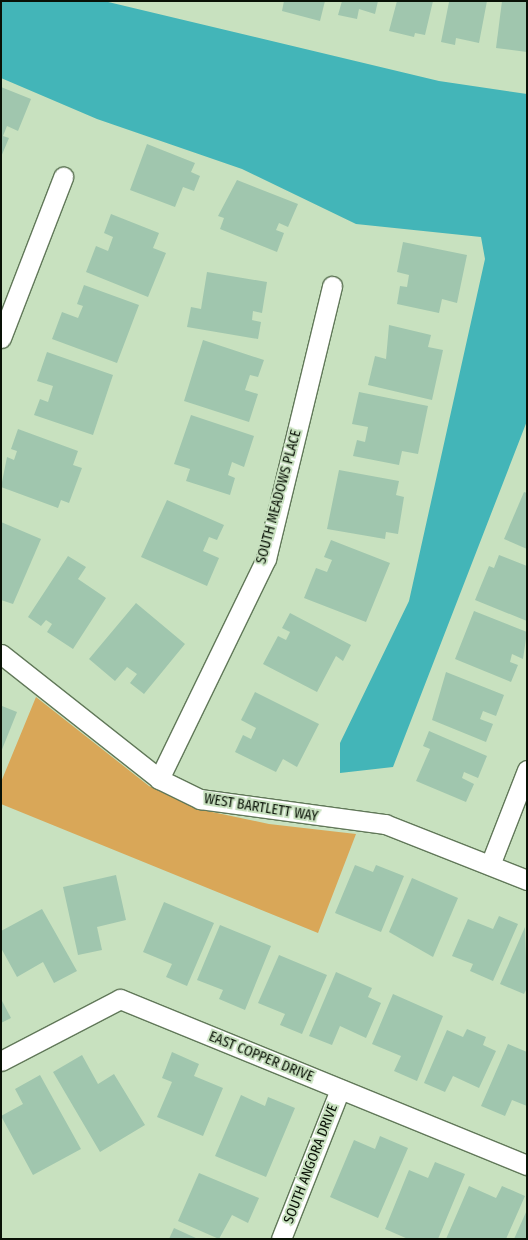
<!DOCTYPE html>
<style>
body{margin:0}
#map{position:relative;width:528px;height:1240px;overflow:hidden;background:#c8e1bf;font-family:"Fira Sans Condensed",sans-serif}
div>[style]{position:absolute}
.green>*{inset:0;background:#d9a758}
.water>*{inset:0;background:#43b5b8}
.building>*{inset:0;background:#a0c6ae}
.roads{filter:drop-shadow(1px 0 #617859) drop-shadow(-1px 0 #617859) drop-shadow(0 1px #617859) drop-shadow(0 -1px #617859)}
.minor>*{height:19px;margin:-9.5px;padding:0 9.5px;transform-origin:9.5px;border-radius:9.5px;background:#fff}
span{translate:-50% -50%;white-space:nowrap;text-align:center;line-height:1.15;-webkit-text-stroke:4px #c8e1bf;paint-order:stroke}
.street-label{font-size:14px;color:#091106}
.frame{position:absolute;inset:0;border:2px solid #091106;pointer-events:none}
</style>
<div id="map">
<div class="green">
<div style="clip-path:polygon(36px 697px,149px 786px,198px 809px,269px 824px,356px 834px,318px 933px,1px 804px,1px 782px)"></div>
</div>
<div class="water">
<div style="clip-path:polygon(1px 1px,104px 1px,439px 81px,527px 94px,527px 421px,393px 767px,340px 773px,340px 743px,409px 601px,485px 259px,481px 237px,356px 224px,242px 169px,97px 119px,1px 78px)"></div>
</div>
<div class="building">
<div style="clip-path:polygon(284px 1px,325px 1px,320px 21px,282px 11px)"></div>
<div style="clip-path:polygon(342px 1px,378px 1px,375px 14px,359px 9px,357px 19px,338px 15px)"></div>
<div style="clip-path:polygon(397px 1px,433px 1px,425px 35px,415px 33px,414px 37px,389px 31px)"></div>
<div style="clip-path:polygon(487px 1px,479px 43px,456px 38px,455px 45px,441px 42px,449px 2px)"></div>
<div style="clip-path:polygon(502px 1px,527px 1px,527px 52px,496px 48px)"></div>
<div style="clip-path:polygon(1px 87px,31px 99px,18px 131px,7px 126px,3px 136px,9px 138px,1px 157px)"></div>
<div style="clip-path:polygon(147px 144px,195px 163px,191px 172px,200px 176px,194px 191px,183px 187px,175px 207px,130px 190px)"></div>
<div style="clip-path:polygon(237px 180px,298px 204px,288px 227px,279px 223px,276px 230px,284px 233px,277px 252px,220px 229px,224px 218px,218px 216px)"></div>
<div style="clip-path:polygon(111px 214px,159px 233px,153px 248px,166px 253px,148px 297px,86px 272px,96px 246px,108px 251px,113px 237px,104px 233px)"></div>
<div style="clip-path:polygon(403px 242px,467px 255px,457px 303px,442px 299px,439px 313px,397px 304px,400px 286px,407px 287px,409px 275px,397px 272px)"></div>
<div style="clip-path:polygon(207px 272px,267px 282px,262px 313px,253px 311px,252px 320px,261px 322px,258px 339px,187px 327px,191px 307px,201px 309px)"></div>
<div style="clip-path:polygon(84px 285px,139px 305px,117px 363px,52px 339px,62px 312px,78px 318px,83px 306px,77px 304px)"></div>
<div style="clip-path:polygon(389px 325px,431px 335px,428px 347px,443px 350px,432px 400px,368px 385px,375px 356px,386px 359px)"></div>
<div style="clip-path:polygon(203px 340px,264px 360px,258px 377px,250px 375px,245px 390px,258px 394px,249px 422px,184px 401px)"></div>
<div style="clip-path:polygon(47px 352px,113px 375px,93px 435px,34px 415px,40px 399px,48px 402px,53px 386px,37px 381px)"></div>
<div style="clip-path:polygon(359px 392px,428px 406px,418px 454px,402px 451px,399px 465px,353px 456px,357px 440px,365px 442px,368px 427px,352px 424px)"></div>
<div style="clip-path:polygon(191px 415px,254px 436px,244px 467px,232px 462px,228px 475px,235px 478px,230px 495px,186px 481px,190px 469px,174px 464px)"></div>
<div style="clip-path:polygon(18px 429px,78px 451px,73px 465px,82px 468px,69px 503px,61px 500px,58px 508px,1px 487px,7px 457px,14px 460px,17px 451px,11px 449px)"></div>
<div style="clip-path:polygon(339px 470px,399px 481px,396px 495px,404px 497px,398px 534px,386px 532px,385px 539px,327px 529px)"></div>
<div style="clip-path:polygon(524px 492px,527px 493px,527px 549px,504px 539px)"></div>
<div style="clip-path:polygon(167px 500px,224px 525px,217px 540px,209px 537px,203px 551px,219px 558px,207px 586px,141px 557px)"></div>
<div style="clip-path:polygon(1px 522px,41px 539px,13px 604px,1px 600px)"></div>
<div style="clip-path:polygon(331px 540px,390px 563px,366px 622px,304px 598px,316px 568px,327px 572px,332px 560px,324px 557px)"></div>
<div style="clip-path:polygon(499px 555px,527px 566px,527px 621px,475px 600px,489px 566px,494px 568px)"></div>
<div style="clip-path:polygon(68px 556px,86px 567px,78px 579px,106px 598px,73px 649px,47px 632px,52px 624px,46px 620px,41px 626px,28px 617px)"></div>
<div style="clip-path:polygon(136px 603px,185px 644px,144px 694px,130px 683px,137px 674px,127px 667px,115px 681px,89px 659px)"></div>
<div style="clip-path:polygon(474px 611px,527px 632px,523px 659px,512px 654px,510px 662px,518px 665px,511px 682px,455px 659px)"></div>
<div style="clip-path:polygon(290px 613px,351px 645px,343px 661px,336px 656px,317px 692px,263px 664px,278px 636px,286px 640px,290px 632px,282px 628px)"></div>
<div style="clip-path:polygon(446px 672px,504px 695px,496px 716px,483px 711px,480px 719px,493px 724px,486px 742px,432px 720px)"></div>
<div style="clip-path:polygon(255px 692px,319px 724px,297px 767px,283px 759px,276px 772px,235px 752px,243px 735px,251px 739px,256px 728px,241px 720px)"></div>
<div style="clip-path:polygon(2px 706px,17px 712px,1px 752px,1px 707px)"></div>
<div style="clip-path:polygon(429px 731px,487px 756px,478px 778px,464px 772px,462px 778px,474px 784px,466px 802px,416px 781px,430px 749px,423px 746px)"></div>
<div style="clip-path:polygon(355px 865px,373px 872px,376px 865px,404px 876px,381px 932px,335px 913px)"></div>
<div style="clip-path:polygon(116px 875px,126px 920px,97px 927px,102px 950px,78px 955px,63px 887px)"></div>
<div style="clip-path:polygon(412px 878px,458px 898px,433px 957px,389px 932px)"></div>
<div style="clip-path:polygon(164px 902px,214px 923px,187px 986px,166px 977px,172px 964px,143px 952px)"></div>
<div style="clip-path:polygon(42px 909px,77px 971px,54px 983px,43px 962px,17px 977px,1px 948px,1px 931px)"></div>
<div style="clip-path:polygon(499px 916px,518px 924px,493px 981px,470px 971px,473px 964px,452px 956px,468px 919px,493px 929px)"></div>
<div style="clip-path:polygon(220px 925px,271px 946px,245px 1010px,219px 999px,223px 990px,197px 980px)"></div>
<div style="clip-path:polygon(525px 927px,527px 988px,524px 994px,500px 984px)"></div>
<div style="clip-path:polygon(279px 955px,327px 975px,302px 1034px,280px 1025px,285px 1014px,258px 1003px)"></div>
<div style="clip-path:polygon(336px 972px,372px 988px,368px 997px,381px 1003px,366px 1038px,340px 1026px,332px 1045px,309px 1036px)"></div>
<div style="clip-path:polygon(393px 994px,443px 1016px,417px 1081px,394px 1071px,401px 1056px,372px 1044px)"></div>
<div style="clip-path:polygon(1px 999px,11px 1018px,1px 1023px)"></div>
<div style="clip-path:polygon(467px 1029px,486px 1037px,483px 1045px,496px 1051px,479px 1088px,453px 1076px,445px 1092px,424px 1083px,447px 1030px,463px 1037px)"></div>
<div style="clip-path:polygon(508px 1044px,527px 1052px,527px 1106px,512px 1100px,505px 1116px,481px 1106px)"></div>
<div style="clip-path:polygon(172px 1052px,199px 1064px,194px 1076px,223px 1088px,203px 1136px,157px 1117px,172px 1082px,162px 1078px)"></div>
<div style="clip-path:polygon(82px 1055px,98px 1084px,114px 1074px,145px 1125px,100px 1152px,53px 1072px)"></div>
<div style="clip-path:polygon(40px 1075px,81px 1149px,33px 1175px,1px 1116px,23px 1104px,15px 1089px)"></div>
<div style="clip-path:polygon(241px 1095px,265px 1106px,268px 1097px,295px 1108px,266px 1177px,215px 1156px)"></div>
<div style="clip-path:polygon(380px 1136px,408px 1148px,378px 1218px,330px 1197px,354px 1140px,375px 1149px)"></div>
<div style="clip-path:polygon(435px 1162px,465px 1174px,438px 1239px,408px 1239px,385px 1229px,409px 1170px,428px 1178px)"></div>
<div style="clip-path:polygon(199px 1173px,259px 1198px,248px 1223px,232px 1215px,219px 1239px,178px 1221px)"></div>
<div style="clip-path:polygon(469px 1186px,496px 1198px,502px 1186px,525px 1196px,506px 1239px,446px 1239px)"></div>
<div style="clip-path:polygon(527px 1210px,527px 1239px,514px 1239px)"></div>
<div style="clip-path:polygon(174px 1228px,198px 1239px,169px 1239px)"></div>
</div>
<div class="roads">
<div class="minor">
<div style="left:1px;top:338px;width:173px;rotate:-68.9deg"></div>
<div style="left:1px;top:654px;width:201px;rotate:38.3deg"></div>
<div style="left:159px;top:779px;width:46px;rotate:26deg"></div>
<div style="left:200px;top:799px;width:187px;rotate:7.7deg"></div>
<div style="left:385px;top:824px;width:153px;rotate:21.5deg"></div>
<div style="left:159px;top:779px;width:245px;rotate:-64.1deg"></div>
<div style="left:266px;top:559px;width:281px;rotate:-76.4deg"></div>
<div style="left:490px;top:865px;width:102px;rotate:-68.7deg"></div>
<div style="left:1px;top:1061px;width:134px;rotate:-27.5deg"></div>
<div style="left:120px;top:999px;width:440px;rotate:22.2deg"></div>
<div style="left:281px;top:1239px;width:161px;rotate:-68.5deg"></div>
</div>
</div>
<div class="street-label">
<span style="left:279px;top:497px;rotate:-75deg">SOUTH MEADOWS PLACE</span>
<span style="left:261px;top:808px;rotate:9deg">WEST BARTLETT WAY</span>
<span style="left:261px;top:1057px;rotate:22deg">EAST COPPER DRIVE</span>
<span style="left:311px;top:1164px;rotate:-69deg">SOUTH ANGORA DRIVE</span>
</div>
<div class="frame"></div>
</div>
